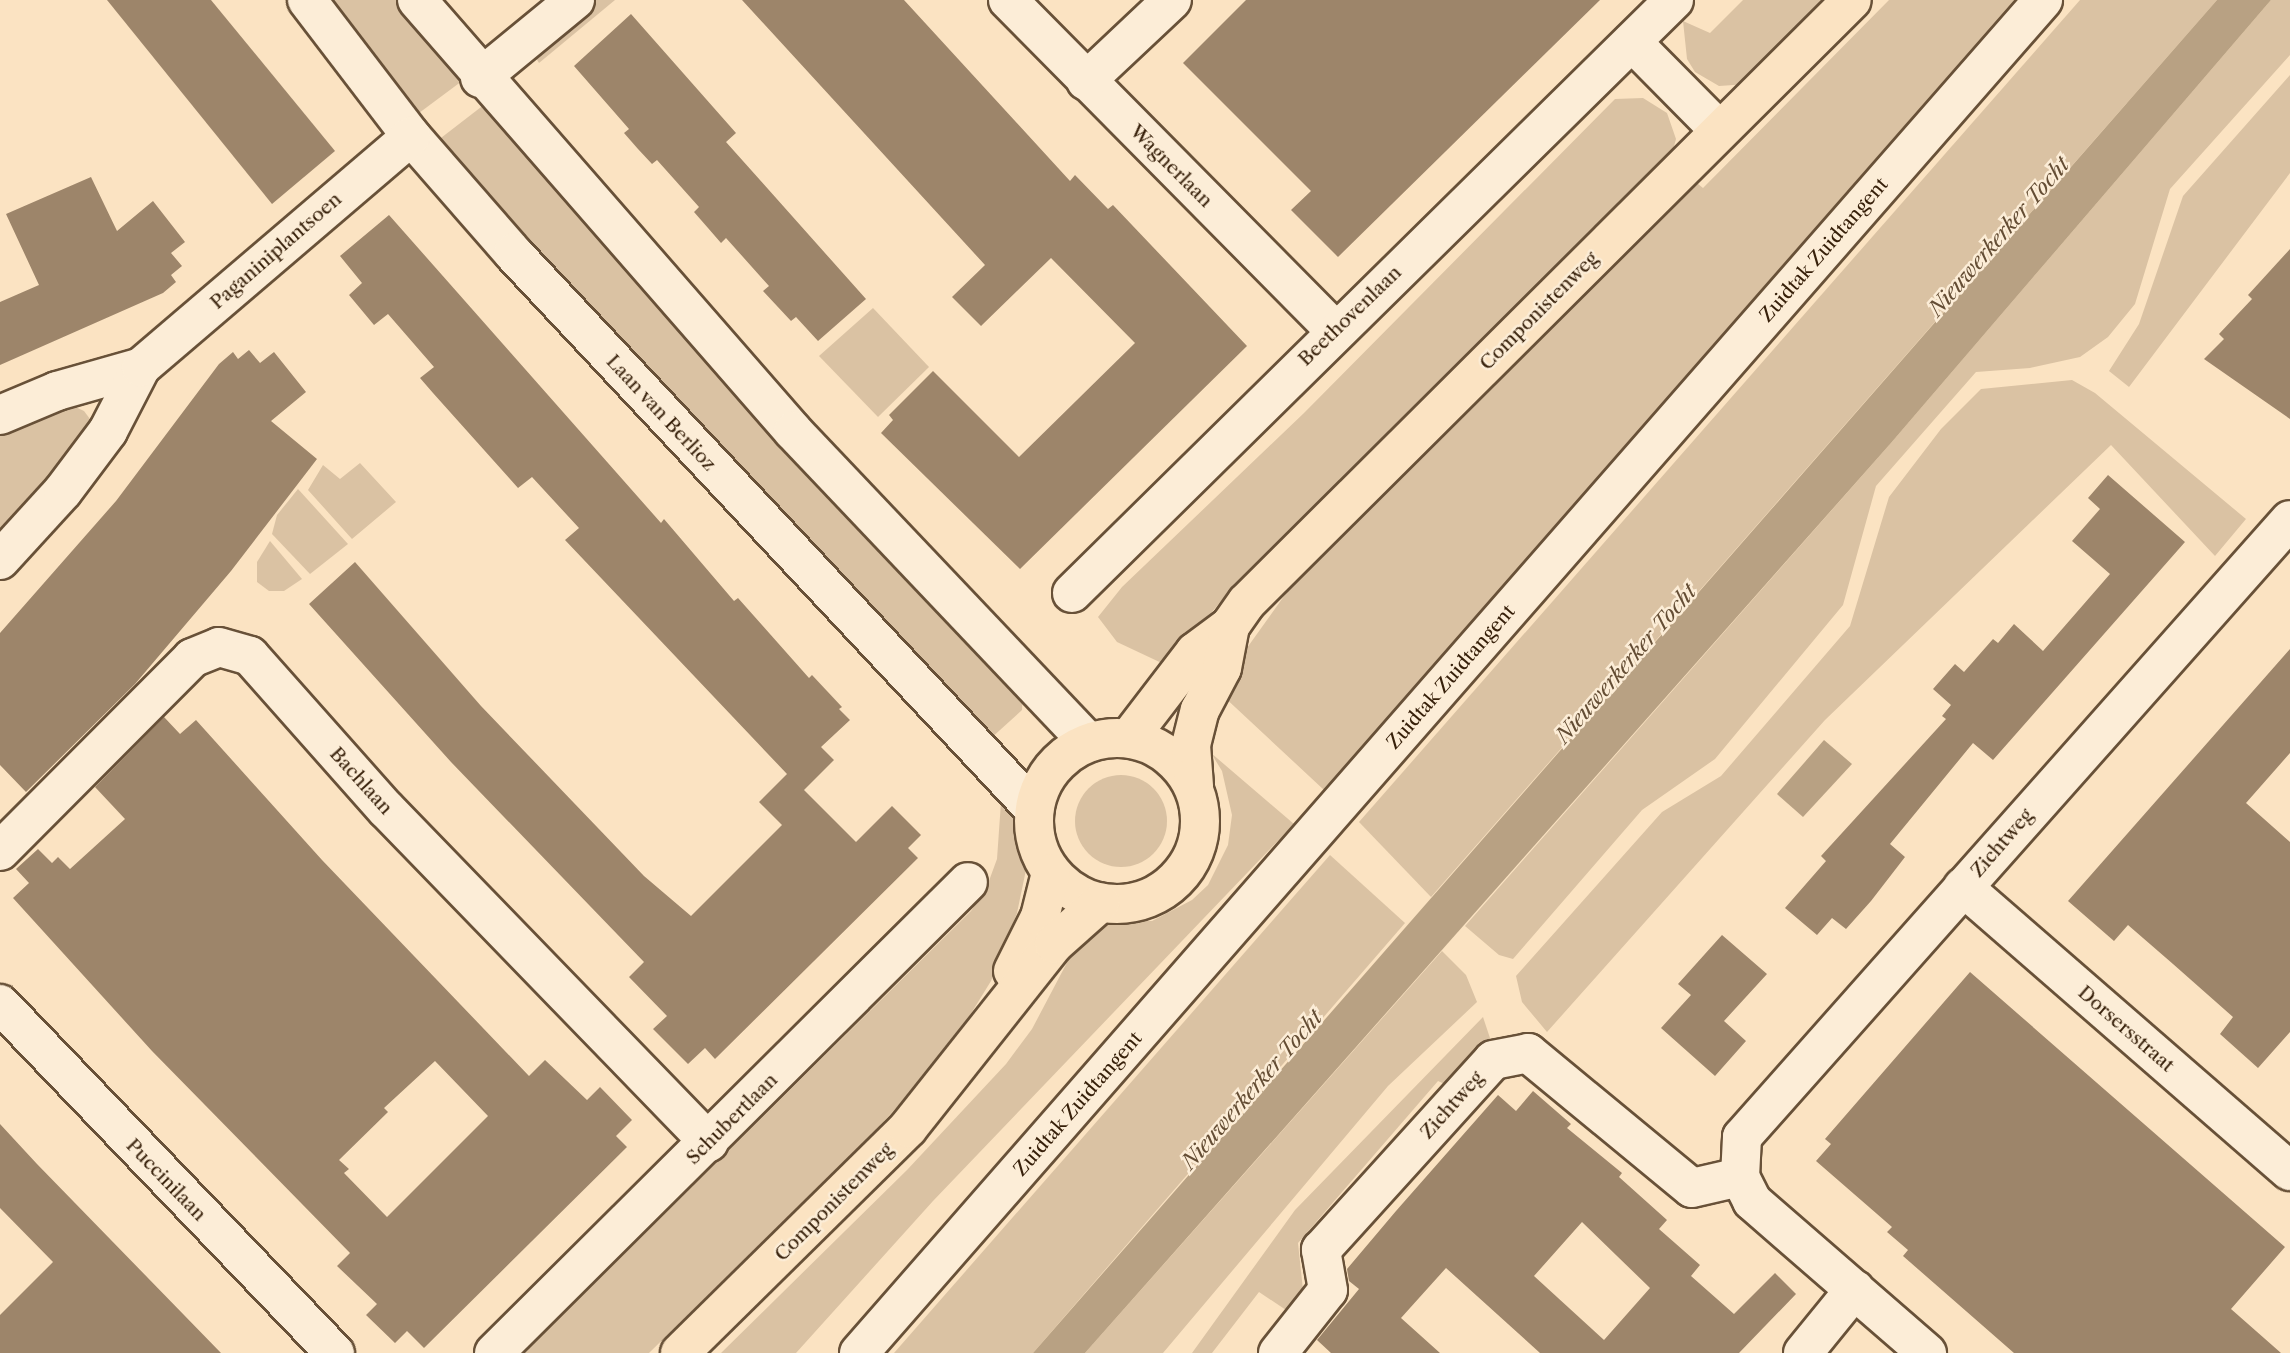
<!DOCTYPE html>
<style>
body{margin:0}
#map{position:relative;width:2290px;height:1353px;overflow:hidden;background:#fbe3c2;font-family:"Libre Caslon Text",serif}
div>[style]{position:absolute}
.green>*{inset:0;background:#dac2a3}
.round{border-radius:50%}
.water>*{inset:0;background:#b8a183}
.building>*{inset:0;background:#9d856a}
.roads{filter:drop-shadow(2px 0 #685138) drop-shadow(-2px 0 #685138) drop-shadow(0 2px #685138) drop-shadow(0 -2px #685138)}
.minor>*{height:38px;margin:-19px;padding:0 19px;transform-origin:19px;border-radius:19px;background:#fcedd7}
.major>*{height:38px;margin:-19px;padding:0 19px;transform-origin:19px;border-radius:19px;background:#fbe3c2}
.major>.ring{margin:-19px;padding:0;box-sizing:content-box;background:none;border:38px solid #fbe3c2;border-radius:50%}
span{translate:-50% -50%;white-space:nowrap;text-align:center;line-height:1.15;-webkit-text-stroke:5px #fcedd7;paint-order:stroke}
.street-label{font-size:19px;color:#37200a}
.water-label{font-size:21px;color:#644d34;font-style:italic}
</style>
<div id="map">
<div class="green">
<div style="clip-path:polygon(326px 0,398px 0,462px 81px,415px 116px)"></div>
<div style="clip-path:polygon(595px 0,615px 0,539px 63px,533px 53px)"></div>
<div style="clip-path:polygon(1743px 0,1832px 0,1748px 84px,1719px 86px,1695px 72px,1687px 59px,1683px 21px,1710px 33px)"></div>
<div style="clip-path:polygon(1889px 0,2014px 0,1324px 790px,1221px 694px,1229px 673px,1292px 585px,1334px 544px,1322px 499px,1234px 585px,1168px 666px,1117px 642px,1098px 617px,1122px 587px,1304px 413px,1615px 99px,1643px 98px,1667px 113px,1676px 139px,1670px 161px,1703px 188px)"></div>
<div style="clip-path:polygon(2080px 0,2217px 0,1431px 897px,1359px 822px)"></div>
<div style="clip-path:polygon(2271px 0,2290px 0,2290px 55px,2170px 189px,2135px 304px,2108px 337px,2080px 357px,2030px 368px,1976px 372px,1876px 486px,1843px 605px,1715px 759px,1642px 810px,1513px 959px,1499px 955px,1465px 926px,1891px 443px)"></div>
<div style="clip-path:polygon(2290px 75px,2290px 173px,2129px 387px,2109px 371px,2139px 324px,2183px 196px)"></div>
<div style="clip-path:polygon(485px 104px,1023px 689px,1022px 710px,989px 740px,662px 393px,437px 141px)"></div>
<div style="clip-path:polygon(873px 308px,929px 367px,878px 417px,819px 356px)"></div>
<div style="clip-path:polygon(2072px 380px,2095px 393px,2246px 519px,2215px 556px,2111px 445px,1825px 720px,1547px 1032px,1522px 1002px,1516px 976px,1662px 812px,1721px 776px,1850px 626px,1889px 497px,1941px 429px,1981px 389px)"></div>
<div style="clip-path:polygon(69px 404px,84px 411px,93px 423px,0 545px,0 430px)"></div>
<div style="clip-path:polygon(360px 463px,396px 502px,352px 539px,308px 490px,323px 465px,340px 479px)"></div>
<div style="clip-path:polygon(298px 489px,348px 544px,310px 574px,272px 534px,277px 515px)"></div>
<div style="clip-path:polygon(270px 541px,302px 579px,284px 591px,269px 591px,257px 582px,257px 562px)"></div>
<div style="clip-path:polygon(1211px 753px,1294px 824px,933px 1201px,796px 1353px,721px 1353px,907px 1170px,1006px 1064px,1032px 1029px,1071px 955px,1102px 922px,1152px 921px,1192px 900px,1208px 885px,1228px 845px,1232px 815px,1222px 771px)"></div>
<div class="round" style="left:1075px;top:775px;width:92px;height:92px"></div>
<div style="clip-path:polygon(1001px 802px,1015px 813px,1016px 835px,1027px 865px,1017px 913px,991px 981px,946px 1054px,871px 1135px,649px 1353px,524px 1353px,971px 911px,986px 889px,997px 859px)"></div>
<div style="clip-path:polygon(1330px 855px,1405px 923px,1033px 1353px,894px 1353px)"></div>
<div style="clip-path:polygon(1442px 951px,1466px 975px,1477px 1002px,1388px 1086px,1163px 1353px,1085px 1353px)"></div>
<div style="clip-path:polygon(1483px 1017px,1490px 1038px,1451px 1087px,1438px 1081px,1298px 1243px,1303px 1290px,1286px 1310px,1259px 1292px,1212px 1353px,1192px 1353px,1295px 1210px)"></div>
</div>
<div class="water">
<div style="clip-path:polygon(2217px 0,2271px 0,1891px 443px,1085px 1353px,1033px 1353px)"></div>
<div style="clip-path:polygon(1824px 740px,1852px 764px,1803px 817px,1777px 794px)"></div>
</div>
<div class="building">
<div style="clip-path:polygon(107px 0,211px 0,335px 151px,272px 204px)"></div>
<div style="clip-path:polygon(742px 0,904px 0,1070px 181px,1075px 175px,1108px 209px,1113px 205px,1247px 346px,1020px 569px,881px 433px,893px 420px,889px 415px,933px 371px,1019px 457px,1135px 343px,1051px 258px,981px 326px,952px 297px,985px 265px)"></div>
<div style="clip-path:polygon(1246px 0,1600px 0,1338px 257px,1291px 210px,1311px 191px,1183px 63px)"></div>
<div style="clip-path:polygon(631px 14px,736px 133px,726px 142px,866px 299px,818px 341px,796px 317px,791px 321px,763px 291px,769px 286px,726px 238px,721px 243px,708px 228px,694px 212px,699px 207px,657px 160px,652px 164px,638px 149px,624px 133px,629px 129px,574px 66px)"></div>
<div style="clip-path:polygon(91px 177px,117px 231px,153px 201px,185px 242px,171px 253px,182px 266px,171px 275px,176px 282px,163px 293px,0 365px,0 302px,39px 285px,6px 214px)"></div>
<div style="clip-path:polygon(389px 215px,661px 523px,664px 519px,734px 601px,738px 598px,809px 678px,812px 675px,842px 707px,839px 709px,850px 720px,821px 747px,834px 760px,804px 790px,856px 842px,892px 806px,921px 835px,908px 848px,918px 858px,715px 1059px,705px 1048px,688px 1064px,653px 1029px,667px 1016px,629px 977px,644px 962px,451px 762px,309px 604px,355px 562px,481px 706px,644px 876px,691px 916px,782px 825px,759px 802px,787px 774px,565px 540px,579px 528px,555px 502px,532px 477px,518px 488px,433px 393px,420px 378px,434px 367px,388px 314px,374px 325px,349px 295px,362px 283px,340px 256px)"></div>
<div style="clip-path:polygon(2290px 249px,2290px 419px,2204px 359px,2224px 339px,2219px 334px,2252px 299px,2248px 295px)"></div>
<div style="clip-path:polygon(249px 350px,260px 363px,274px 352px,306px 392px,271px 421px,317px 459px,231px 571px,135px 684px,26px 792px,0 765px,0 633px,116px 501px,219px 364px,233px 352px,238px 359px)"></div>
<div style="clip-path:polygon(2108px 475px,2185px 542px,1993px 760px,1973px 743px,1890px 844px,1905px 857px,1871px 901px,1846px 929px,1832px 918px,1817px 935px,1785px 908px,1826px 861px,1821px 856px,1946px 719px,1942px 716px,1951px 705px,1933px 689px,1955px 664px,1964px 672px,1993px 639px,1998px 643px,2014px 624px,2043px 651px,2110px 574px,2072px 541px,2100px 509px,2088px 498px)"></div>
<div style="clip-path:polygon(2290px 649px,2290px 753px,2246px 803px,2290px 842px,2290px 1032px,2258px 1068px,2220px 1034px,2233px 1017px,2173px 964px,2128px 925px,2114px 941px,2068px 901px)"></div>
<div style="clip-path:polygon(evenodd,164px 717px,180px 734px,196px 720px,322px 860px,529px 1076px,545px 1060px,587px 1100px,600px 1087px,632px 1120px,616px 1136px,627px 1147px,424px 1348px,407px 1331px,395px 1343px,366px 1315px,377px 1304px,337px 1266px,350px 1253px,152px 1051px,13px 898px,29px 883px,16px 869px,38px 849px,52px 863px,58px 857px,70px 869px,125px 819px,95px 787px,164px 717px,435px 1061px,488px 1116px,387px 1217px,344px 1173px,349px 1169px,339px 1160px,388px 1112px,384px 1108px,435px 1061px)"></div>
<div style="clip-path:polygon(1722px 935px,1767px 974px,1724px 1021px,1746px 1041px,1715px 1076px,1661px 1028px,1691px 995px,1678px 984px)"></div>
<div style="clip-path:polygon(1970px 972px,2285px 1247px,2231px 1309px,2281px 1353px,2014px 1353px,1903px 1256px,1908px 1250px,1887px 1232px,1892px 1227px,1816px 1161px,1831px 1144px,1825px 1139px)"></div>
<div style="clip-path:polygon(evenodd,1533px 1091px,1571px 1124px,1567px 1128px,1622px 1173px,1619px 1177px,1667px 1220px,1659px 1229px,1700px 1265px,1691px 1276px,1734px 1314px,1775px 1273px,1796px 1294px,1739px 1353px,1540px 1353px,1446px 1268px,1401px 1318px,1440px 1353px,1331px 1353px,1317px 1340px,1359px 1289px,1349px 1281px,1347px 1269px,1396px 1211px,1498px 1095px,1516px 1111px,1533px 1091px,1582px 1222px,1650px 1288px,1604px 1340px,1534px 1276px,1582px 1222px)"></div>
<div style="clip-path:polygon(0 1124px,37px 1164px,221px 1353px,0 1353px,0 1315px,53px 1262px,0 1208px)"></div>
</div>
<div class="roads">
<div class="minor">
<div style="left:307px;top:0;width:171px;rotate:52.6deg"></div>
<div style="left:411px;top:136px;width:155px;rotate:48.9deg"></div>
<div style="left:513px;top:253px;width:762px;rotate:46.86deg"></div>
<div style="left:417px;top:0;width:572px;rotate:48.9deg"></div>
<div style="left:793px;top:431px;width:429px;rotate:46.5deg"></div>
<div style="left:1008px;top:0;width:465px;rotate:45.3deg"></div>
<div style="left:1632px;top:42px;width:124px;rotate:45.3deg"></div>
<div style="left:480px;top:78px;width:123px;rotate:-39.4deg"></div>
<div style="left:1086px;top:81px;width:118px;rotate:-43.3deg"></div>
<div style="left:0;top:415px;width:62px;rotate:-22.8deg"></div>
<div style="left:57px;top:391px;width:87px;rotate:-15.9deg"></div>
<div style="left:0;top:560px;width:93px;rotate:-47.6deg"></div>
<div style="left:63px;top:491px;width:75px;rotate:-53.1deg"></div>
<div style="left:108px;top:431px;width:72px;rotate:-62.7deg"></div>
<div style="left:141px;top:367px;width:355px;rotate:-40.5deg"></div>
<div style="left:1072px;top:593px;width:845px;rotate:-44.57deg"></div>
<div style="left:0;top:851px;width:272px;rotate:-45.1deg"></div>
<div style="left:192px;top:658px;width:29px;rotate:-22deg"></div>
<div style="left:219px;top:647px;width:32px;rotate:16deg"></div>
<div style="left:250px;top:656px;width:205px;rotate:48.4deg"></div>
<div style="left:386px;top:809px;width:464px;rotate:45.9deg"></div>
<div style="left:1963px;top:887px;width:433px;rotate:41deg"></div>
<div style="left:0;top:1004px;width:484px;rotate:46.2deg"></div>
<div style="left:1740px;top:1177px;width:27px;rotate:63deg"></div>
<div style="left:1752px;top:1201px;width:232px;rotate:41deg"></div>
<div style="left:494px;top:1353px;width:668px;rotate:-44.82deg"></div>
<div style="left:859px;top:1353px;width:1798px;rotate:-48.81deg"></div>
<div style="left:1278px;top:1353px;width:80px;rotate:-51.6deg"></div>
<div style="left:1328px;top:1290px;width:41px;rotate:-99.9deg"></div>
<div style="left:1321px;top:1250px;width:256px;rotate:-47.8deg"></div>
<div style="left:1493px;top:1060px;width:36px;rotate:-11deg"></div>
<div style="left:1528px;top:1053px;width:212px;rotate:39.5deg"></div>
<div style="left:1692px;top:1188px;width:49px;rotate:-12.9deg"></div>
<div style="left:1740px;top:1177px;width:40px;rotate:-87.1deg"></div>
<div style="left:1742px;top:1137px;width:825px;rotate:-48.39deg"></div>
<div style="left:1803px;top:1353px;width:82px;rotate:-50.9deg"></div>
</div>
<div class="major">
<div class="ring" style="left:1034px;top:738px;width:128px;height:128px"></div>
<div style="left:1129px;top:738px;width:108px;rotate:-52.5deg"></div>
<div style="left:1195px;top:652px;width:44px;rotate:-36.6deg"></div>
<div style="left:1230px;top:626px;width:29px;rotate:-55deg"></div>
<div style="left:1247px;top:602px;width:853px;rotate:-44.86deg"></div>
<div style="left:1194px;top:786px;width:41px;rotate:-94.2deg"></div>
<div style="left:1191px;top:745px;width:36px;rotate:-76deg"></div>
<div style="left:1200px;top:710px;width:47px;rotate:-62.4deg"></div>
<div style="left:1222px;top:668px;width:43px;rotate:-79.2deg"></div>
<div style="left:1013px;top:971px;width:60px;rotate:-63.4deg"></div>
<div style="left:1040px;top:917px;width:45px;rotate:-76deg"></div>
<div style="left:680px;top:1353px;width:320px;rotate:-44.6deg"></div>
<div style="left:908px;top:1128px;width:235px;rotate:-51.6deg"></div>
<div style="left:1054px;top:944px;width:62px;rotate:-41.7deg"></div>
</div>
</div>
<div class="street-label">
<span style="left:1171px;top:166px;rotate:45deg">Wagnerlaan</span>
<span style="left:1824px;top:250px;rotate:-49deg">Zuidtak Zuidtangent</span>
<span style="left:276px;top:251px;rotate:-41deg">Paganiniplantsoen</span>
<span style="left:1539px;top:311px;rotate:-45deg">Componistenweg</span>
<span style="left:1350px;top:316px;rotate:-44deg">Beethovenlaan</span>
<span style="left:661px;top:413px;rotate:47deg">Laan van Berlioz</span>
<span style="left:1451px;top:677px;rotate:-49deg">Zuidtak Zuidtangent</span>
<span style="left:361px;top:781px;rotate:48deg">Bachlaan</span>
<span style="left:2002px;top:843px;rotate:-49deg">Zichtweg</span>
<span style="left:2126px;top:1029px;rotate:41deg">Dorsersstraat</span>
<span style="left:1078px;top:1104px;rotate:-49deg">Zuidtak Zuidtangent</span>
<span style="left:1452px;top:1105px;rotate:-48deg">Zichtweg</span>
<span style="left:732px;top:1119px;rotate:-45deg">Schubertlaan</span>
<span style="left:166px;top:1180px;rotate:46deg">Puccinilaan</span>
<span style="left:834px;top:1202px;rotate:-45deg">Componistenweg</span>
</div>
<div class="water-label">
<span style="left:1999px;top:237px;rotate:-49deg">Nieuwerkerker Tocht</span>
<span style="left:1626px;top:664px;rotate:-49deg">Nieuwerkerker Tocht</span>
<span style="left:1252px;top:1090px;rotate:-49deg">Nieuwerkerker Tocht</span>
</div>
</div>
